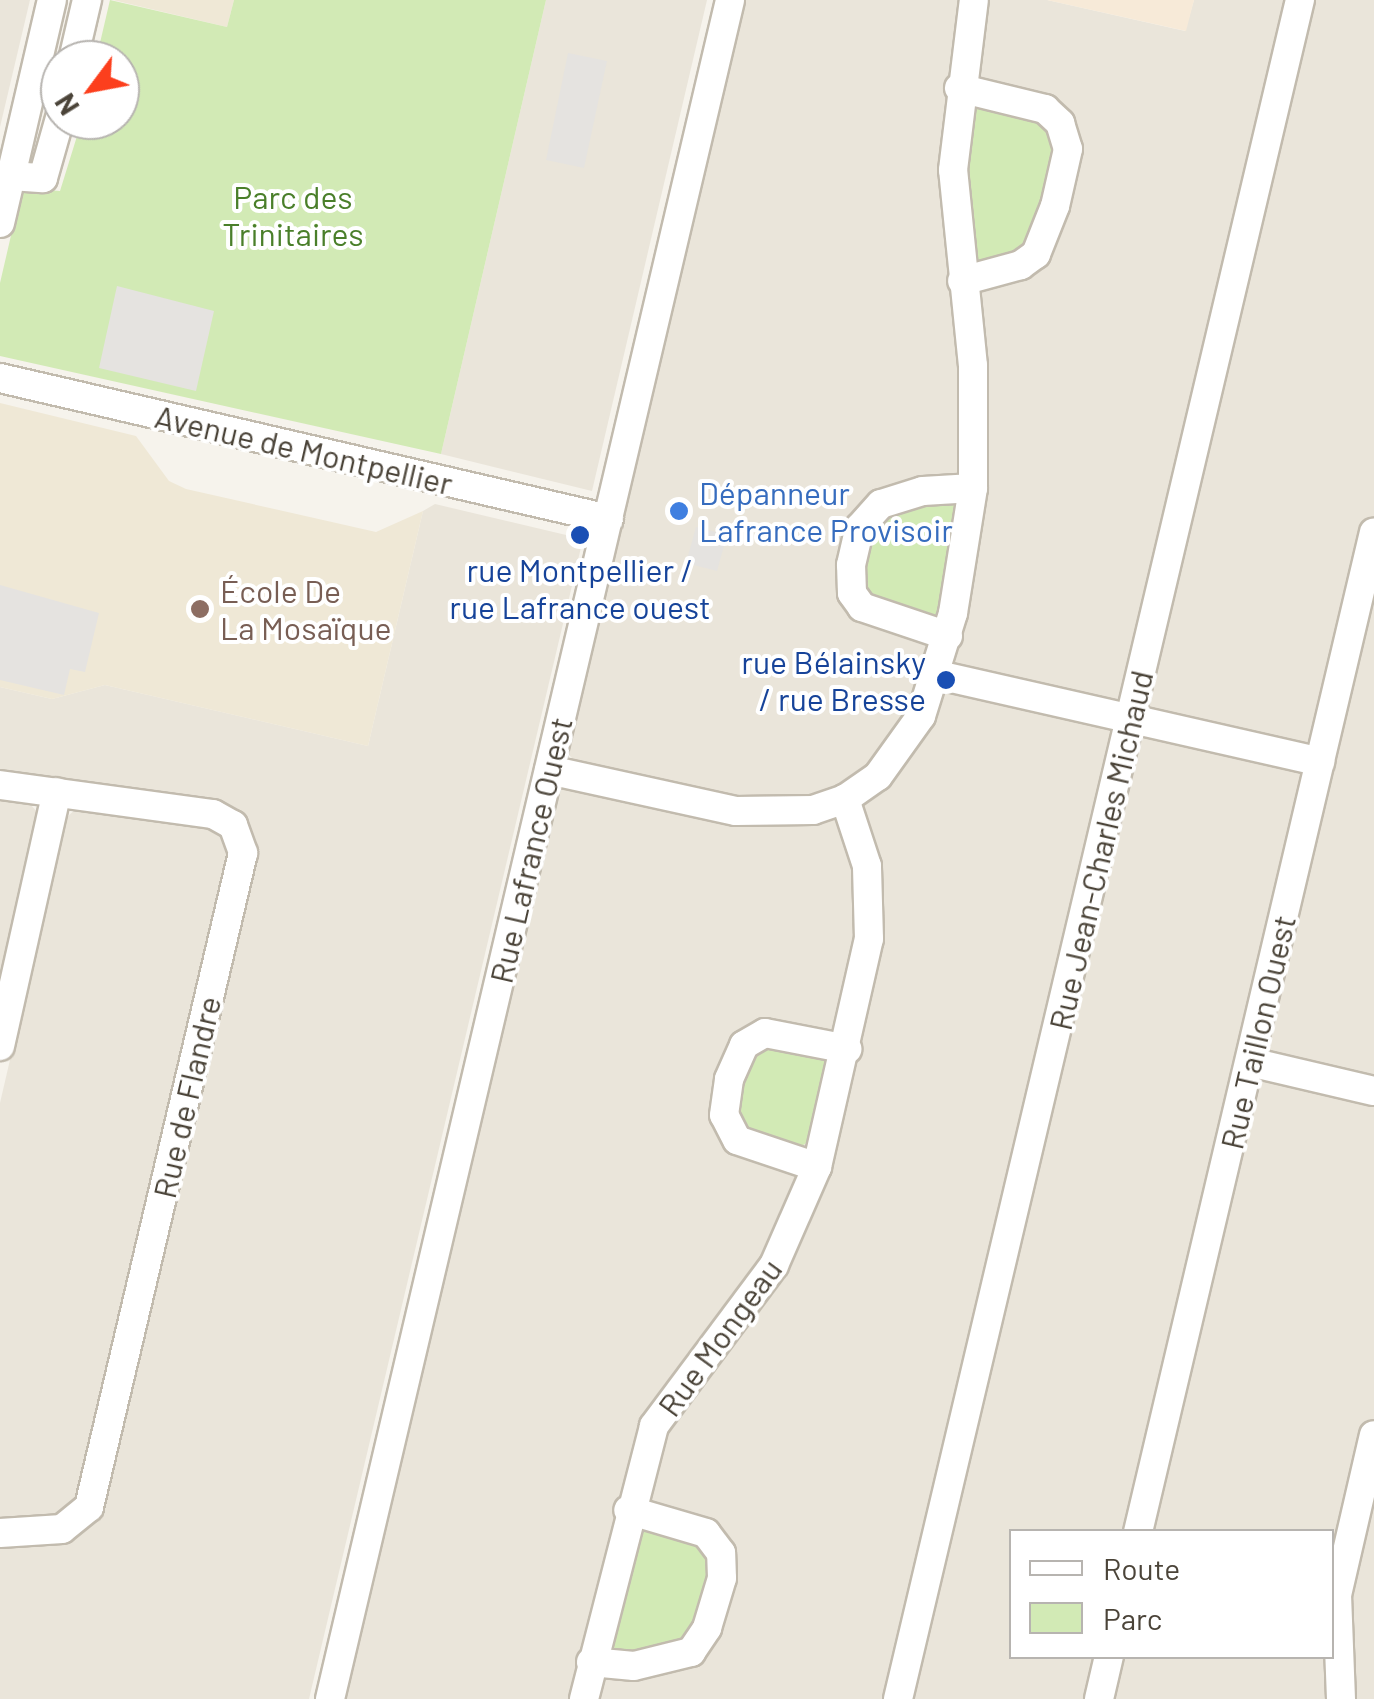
<!DOCTYPE html>
<meta charset="utf-8">
<style>
body{margin:0}
#map{position:relative;width:1374px;height:1699px;overflow:hidden;background:#f6f3ec;font-family:Barlow,sans-serif}
div>[style]{position:absolute}
.residential>*{inset:0;background:#eae5da}
.commercial>*{inset:0;background:#f7ead8}
.education>*{inset:0;background:#efe8d6}
.green>*{inset:0;background:#d2eab5}
.parking>*{inset:0;background:#e5e3e0}
.roads{filter:drop-shadow(2px 0 #c2bbae) drop-shadow(-2px 0 #c2bbae) drop-shadow(0 2px #c2bbae) drop-shadow(0 -2px #c2bbae)}
.minor>*{height:28px;margin:-14px;padding:0 14px;transform-origin:14px;border-radius:14px;background:#fff}
.dots>*{width:28px;height:28px;translate:-50% -50%;box-sizing:border-box;border:5px solid #fff;border-radius:50%}
span{translate:-50% -50%;white-space:nowrap;text-align:center;line-height:1.15;-webkit-text-stroke:8px #fff;paint-order:stroke}
.park-label{font-size:32px;color:#4a7f2a}
.street-label{font-size:32px;color:#4b4439}
.shop-label{font-size:32px;color:#366cbe}
.left{translate:0 -50%;text-align:left}
.transit-label{font-size:32px;color:#164399}
.right{translate:-100% -50%;text-align:right}
.education-label{font-size:32px;color:#785e54}
.legend{position:absolute;left:1009px;top:1529px;width:325px;height:130px;box-sizing:border-box;background:#fff;border:2px solid #b7b4b0;margin:0;padding:12px 18px;list-style:none;font-size:30px;color:#4b4439}
.legend li{display:flex;align-items:center;gap:20px;height:50px}
.legend b{width:50px;border:2px solid #b7b4b0}
.north{position:absolute;left:40px;top:40px;width:100px;height:100px;box-sizing:border-box;background:#fff;border:2px solid #b7b4b0;border-radius:50%;rotate:238deg;font-size:28px;font-weight:700;line-height:40px;text-align:center;color:#4b4439}
.north::after{content:'';display:block;margin:auto;width:35px;height:45px;background:#fc3f1d;clip-path:polygon(50% 0,100% 100%,50% 72%,0 100%)}
</style>
<div id="map">
<div class="residential">
<div style="clip-path:polygon(0 0,30px 0,0 127px)"></div>
<div style="clip-path:polygon(546px 0,707px 0,592px 491px,441px 454px)"></div>
<div style="clip-path:polygon(evenodd,739px 0,1047px 0,1185px 31px,1194px 0,1374px 0,1374px 1699px,342px 1699px,556px 789px,577px 763px,566px 752px,739px 0,1012px 1532px,1332px 1532px,1332px 1656px,1012px 1656px,1012px 1532px)"></div>
<div style="clip-path:polygon(435px 504px,583px 539px,309px 1699px,0 1699px,0 1545px,75px 1538px,100px 1514px,255px 844px,244px 818px,220px 803px,0 771px,0 687px,52px 699px,105px 685px,368px 746px,423px 511px)"></div>
<div style="clip-path:polygon(0 797px,30px 804px,39px 814px,0 993px)"></div>
<div style="clip-path:polygon(80px 805px,219px 829px,230px 848px,78px 1502px,65px 1516px,0 1520px,0 1103px,66px 818px)"></div>
</div>
<div class="commercial">
<div style="clip-path:polygon(1047px 0,1194px 0,1186px 31px)"></div>
</div>
<div class="education">
<div style="clip-path:polygon(113px 0,234px 0,227px 27px)"></div>
<div style="clip-path:polygon(0 403px,136px 436px,169px 481px,186px 489px,376px 532px,423px 511px,368px 746px,105px 685px,52px 699px,0 687px)"></div>
</div>
<div class="green">
<div style="clip-path:polygon(110px 0,227px 27px,234px 0,546px 0,441px 454px,0 356px,0 283px,22px 188px,60px 191px,82px 120px,120px 120px,120px 60px,96px 60px)"></div>
<div style="clip-path:polygon(970px 105px,1047px 122px,1056px 147px,1044px 212px,1021px 253px,976px 264px,964px 218px)"></div>
<div style="clip-path:polygon(926px 500px,958px 502px,939px 613px,932px 619px,863px 592px,863px 551px,880px 517px)"></div>
<div style="clip-path:polygon(764px 1042px,819px 1055px,826px 1063px,811px 1140px,800px 1147px,746px 1134px,733px 1108px,742px 1066px)"></div>
<div style="clip-path:polygon(647px 1528px,698px 1539px,713px 1563px,697px 1626px,682px 1646px,619px 1654px,609px 1640px,641px 1531px)"></div>
</div>
<div class="parking">
<div style="clip-path:polygon(568px 53px,607px 61px,584px 168px,546px 160px)"></div>
<div style="clip-path:polygon(117px 286px,214px 311px,196px 391px,99px 368px)"></div>
<div style="clip-path:polygon(696px 527px,727px 535px,717px 571px,686px 563px)"></div>
<div style="clip-path:polygon(0 585px,99px 613px,85px 672px,70px 669px,64px 695px,0 680px)"></div>
</div>
<div class="roads">
<div class="minor">
<div style="left:73px;top:60px;width:62px;rotate:-76.9deg"></div>
<div style="left:959px;top:88px;width:89px;rotate:13.7deg"></div>
<div style="left:1045px;top:109px;width:21px;rotate:43deg"></div>
<div style="left:1060px;top:123px;width:27px;rotate:73deg"></div>
<div style="left:1068px;top:149px;width:58px;rotate:102.8deg"></div>
<div style="left:1055px;top:206px;width:52px;rotate:111.6deg"></div>
<div style="left:1036px;top:254px;width:19px;rotate:144deg"></div>
<div style="left:1021px;top:265px;width:61px;rotate:164.8deg"></div>
<div style="left:11px;top:176px;width:32px;rotate:4deg"></div>
<div style="left:43px;top:178px;width:62px;rotate:-74.2deg"></div>
<div style="left:0;top:223px;width:229px;rotate:-76.9deg"></div>
<div style="left:0;top:378px;width:625px;rotate:13.04deg"></div>
<div style="left:948px;top:636px;width:91px;rotate:-161.4deg"></div>
<div style="left:862px;top:607px;width:17px;rotate:-126deg"></div>
<div style="left:852px;top:593px;width:28px;rotate:-92deg"></div>
<div style="left:851px;top:565px;width:39px;rotate:-77deg"></div>
<div style="left:860px;top:527px;width:31px;rotate:-48deg"></div>
<div style="left:881px;top:504px;width:44px;rotate:-17.2deg"></div>
<div style="left:923px;top:491px;width:50px;rotate:-3.4deg"></div>
<div style="left:938px;top:675px;width:392px;rotate:12.8deg"></div>
<div style="left:549px;top:770px;width:191px;rotate:12.4deg"></div>
<div style="left:736px;top:811px;width:77px;rotate:-0.7deg"></div>
<div style="left:813px;top:810px;width:34px;rotate:-19deg"></div>
<div style="left:845px;top:799px;width:40px;rotate:-34.9deg"></div>
<div style="left:878px;top:776px;width:74px;rotate:-54.4deg"></div>
<div style="left:921px;top:716px;width:108px;rotate:-72.7deg"></div>
<div style="left:953px;top:613px;width:127px;rotate:-80.9deg"></div>
<div style="left:973px;top:488px;width:122px;rotate:-90deg"></div>
<div style="left:973px;top:366px;width:197px;rotate:-95.8deg"></div>
<div style="left:953px;top:170px;width:171px;rotate:-83deg"></div>
<div style="left:0;top:785px;width:215px;rotate:7.8deg"></div>
<div style="left:213px;top:814px;width:23px;rotate:29deg"></div>
<div style="left:233px;top:825px;width:30px;rotate:70deg"></div>
<div style="left:243px;top:853px;width:672px;rotate:103.25deg"></div>
<div style="left:89px;top:1507px;width:35px;rotate:141deg"></div>
<div style="left:62px;top:1529px;width:62px;rotate:176.3deg"></div>
<div style="left:0;top:1046px;width:260px;rotate:-77.4deg"></div>
<div style="left:1250px;top:1062px;width:127px;rotate:13.2deg"></div>
<div style="left:817px;top:1167px;width:84px;rotate:-161.4deg"></div>
<div style="left:737px;top:1140px;width:28px;rotate:-117deg"></div>
<div style="left:724px;top:1115px;width:36px;rotate:-82deg"></div>
<div style="left:729px;top:1079px;width:37px;rotate:-66deg"></div>
<div style="left:744px;top:1045px;width:24px;rotate:-30deg"></div>
<div style="left:765px;top:1033px;width:84px;rotate:11deg"></div>
<div style="left:1138px;top:1532px;width:1027px;rotate:-76.72deg"></div>
<div style="left:591px;top:1662px;width:43px;rotate:5.3deg"></div>
<div style="left:634px;top:1666px;width:59px;rotate:-13.8deg"></div>
<div style="left:691px;top:1652px;width:29px;rotate:-56deg"></div>
<div style="left:707px;top:1628px;width:52px;rotate:-73.3deg"></div>
<div style="left:722px;top:1578px;width:25px;rotate:-92deg"></div>
<div style="left:721px;top:1553px;width:25px;rotate:-127deg"></div>
<div style="left:706px;top:1533px;width:81px;rotate:-163.6deg"></div>
<div style="left:330px;top:1699px;width:1745px;rotate:-76.75deg"></div>
<div style="left:584px;top:1699px;width:282px;rotate:-75.6deg"></div>
<div style="left:654px;top:1426px;width:201px;rotate:-53.3deg"></div>
<div style="left:774px;top:1265px;width:107px;rotate:-66.3deg"></div>
<div style="left:817px;top:1167px;width:234px;rotate:-77.2deg"></div>
<div style="left:869px;top:939px;width:73px;rotate:-91.6deg"></div>
<div style="left:867px;top:866px;width:71px;rotate:-108.2deg"></div>
<div style="left:898px;top:1699px;width:1746px;rotate:-76.69deg"></div>
<div style="left:1099px;top:1699px;width:44px;rotate:-76.9deg"></div>
<div style="left:1341px;top:1699px;width:104px;rotate:-92.2deg"></div>
<div style="left:1337px;top:1595px;width:164px;rotate:-77deg"></div>
</div>
</div>
<div class="dots">
<div style="left:679px;top:511px;background:#3f7fe0"></div>
<div style="left:580px;top:535px;background:#1a4fb4"></div>
<div style="left:200px;top:609px;background:#8d6e63"></div>
<div style="left:946px;top:680px;background:#1a4fb4"></div>
</div>
<div class="park-label">
<span style="left:293px;top:215px">Parc des<br>Trinitaires</span>
</div>
<div class="street-label">
<span style="left:304px;top:449px;rotate:13deg">Avenue de Montpellier</span>
<span style="left:530px;top:850px;rotate:-77deg">Rue Lafrance Ouest</span>
<span style="left:1100px;top:850px;rotate:-77deg">Rue Jean-Charles Michaud</span>
<span style="left:1257px;top:1032px;rotate:-77deg">Rue Taillon Ouest</span>
<span style="left:186px;top:1097px;rotate:-77deg">Rue de Flandre</span>
<span style="left:719px;top:1337px;rotate:-54deg">Rue Mongeau</span>
</div>
<div class="shop-label">
<span class="left" style="left:699px;top:511px">Dépanneur<br>Lafrance Provisoir</span>
</div>
<div class="transit-label">
<span style="left:580px;top:588px">rue Montpellier /<br>rue Lafrance ouest</span>
<span class="right" style="left:926px;top:680px">rue Bélainsky<br>/ rue Bresse</span>
</div>
<div class="education-label">
<span class="left" style="left:220px;top:609px">École De<br>La Mosaïque</span>
</div>
<ul class="legend">
<li><b style="height:12px;background:#fff"></b>Route</li>
<li><b style="height:28px;background:#d2eab5"></b>Parc</li>
</ul>
<div class="north">N</div>
</div>
